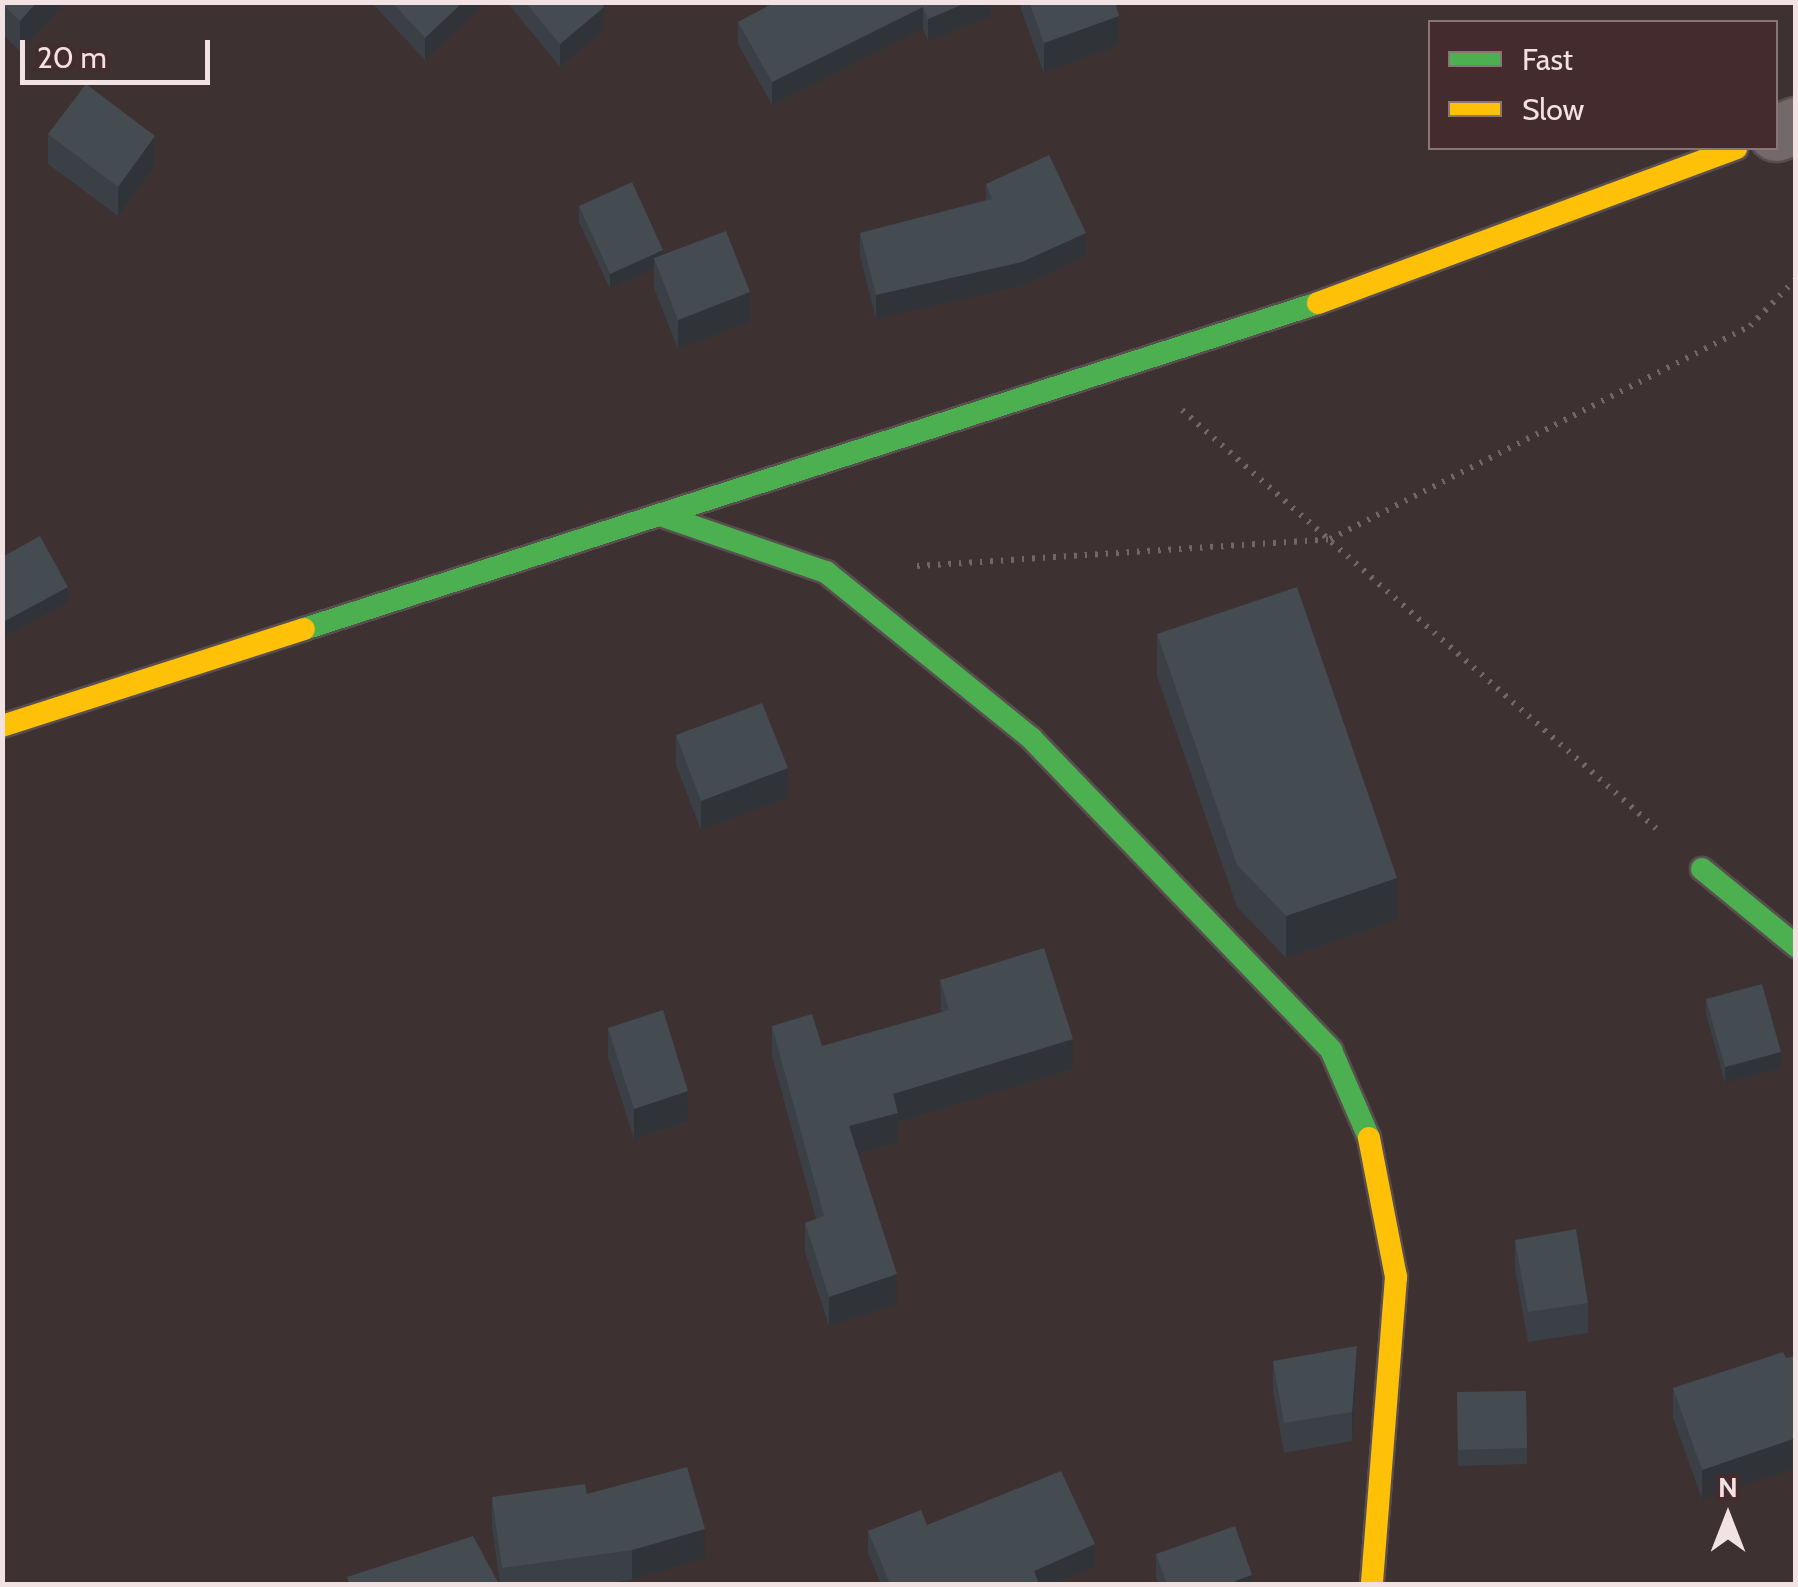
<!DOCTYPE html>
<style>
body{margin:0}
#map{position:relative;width:1798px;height:1587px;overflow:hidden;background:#3d3132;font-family:Cabin,sans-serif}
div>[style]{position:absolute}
.path>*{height:6px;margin-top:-3px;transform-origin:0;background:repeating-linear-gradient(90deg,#716768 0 2.5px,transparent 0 10.5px)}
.roads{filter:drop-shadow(2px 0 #594e4f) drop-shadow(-2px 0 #594e4f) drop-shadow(0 2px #594e4f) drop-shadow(0 -2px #594e4f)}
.street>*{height:55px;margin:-27.5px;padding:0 27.5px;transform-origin:27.5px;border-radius:27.5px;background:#74696a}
.fast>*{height:22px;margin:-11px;padding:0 11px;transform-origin:11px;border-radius:11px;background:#4caf50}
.slow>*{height:22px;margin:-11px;padding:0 11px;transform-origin:11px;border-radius:11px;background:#ffc107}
.wall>*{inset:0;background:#3a4046}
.shaded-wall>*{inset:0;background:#303439}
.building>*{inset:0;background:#444b51}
span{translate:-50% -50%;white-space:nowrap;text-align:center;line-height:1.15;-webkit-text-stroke:10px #432b2e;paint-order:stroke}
.frame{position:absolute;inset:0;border:5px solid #f3e2e3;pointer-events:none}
.legend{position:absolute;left:1428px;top:20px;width:350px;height:130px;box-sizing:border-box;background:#432b2e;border:2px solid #897476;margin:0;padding:12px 18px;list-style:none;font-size:30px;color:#f3e2e3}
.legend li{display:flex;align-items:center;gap:20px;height:50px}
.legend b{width:50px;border:2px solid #897476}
.north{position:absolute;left:1678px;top:1467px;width:100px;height:100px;-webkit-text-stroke:8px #432b2e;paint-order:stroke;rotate:0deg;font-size:28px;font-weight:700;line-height:40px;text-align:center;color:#f3e2e3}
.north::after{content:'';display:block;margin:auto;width:35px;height:45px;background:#f3e2e3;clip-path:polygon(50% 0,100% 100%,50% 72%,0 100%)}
.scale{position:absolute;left:20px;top:40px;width:190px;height:45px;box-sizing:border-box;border:5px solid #f3e2e3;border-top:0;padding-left:12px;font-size:30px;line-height:35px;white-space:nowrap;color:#f3e2e3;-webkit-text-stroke:8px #432b2e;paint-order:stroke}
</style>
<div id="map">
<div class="path">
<div style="left:1182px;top:410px;width:638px;rotate:41.44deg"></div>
<div style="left:917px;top:566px;width:414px;rotate:-3.7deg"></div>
<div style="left:1330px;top:539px;width:471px;rotate:-26.9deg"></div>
<div style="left:1750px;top:326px;width:66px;rotate:-45.6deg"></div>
</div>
<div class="roads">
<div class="street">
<div style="left:1776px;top:133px;width:22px;rotate:-22deg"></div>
</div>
<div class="fast">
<div style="left:660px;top:515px;width:176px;rotate:19deg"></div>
<div style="left:826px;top:572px;width:264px;rotate:39deg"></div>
<div style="left:1031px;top:738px;width:433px;rotate:46.1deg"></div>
<div style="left:1331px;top:1050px;width:96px;rotate:66.6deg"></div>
<div style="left:304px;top:629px;width:1065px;rotate:-17.82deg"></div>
<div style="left:1702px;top:869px;width:122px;rotate:39.3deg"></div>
</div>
<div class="slow">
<div style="left:1318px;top:303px;width:446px;rotate:-20.3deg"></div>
<div style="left:2px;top:726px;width:317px;rotate:-17.8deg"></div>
<div style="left:1369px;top:1138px;width:142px;rotate:79deg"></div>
<div style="left:1396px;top:1277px;width:308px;rotate:94.5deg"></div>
</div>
</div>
<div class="wall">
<div style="clip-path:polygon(2px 2px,62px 2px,62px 6px,20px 51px,2px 34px)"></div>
<div style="clip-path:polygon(371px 2px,487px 2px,425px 60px)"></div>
<div style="clip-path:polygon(507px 2px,601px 2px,604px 30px,560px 67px)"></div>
<div style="clip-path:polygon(763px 2px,991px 2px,991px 16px,928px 41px,923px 29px,772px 105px,738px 44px,738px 22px,767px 7px)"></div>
<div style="clip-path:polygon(1021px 2px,1115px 2px,1119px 45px,1044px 73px,1021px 10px)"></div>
<div style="clip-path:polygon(48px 134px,155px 166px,118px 216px,48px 164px)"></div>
<div style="clip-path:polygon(986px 184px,1086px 256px,1022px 286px,876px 319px,860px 256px,860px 233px,986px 200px)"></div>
<div style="clip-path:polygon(579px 206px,663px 255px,750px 322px,678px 349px,654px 288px,654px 269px,610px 289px,579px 222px)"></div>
<div style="clip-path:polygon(2px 557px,68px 603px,5px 636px,2px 632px)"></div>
<div style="clip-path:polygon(1157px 634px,1397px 920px,1286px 958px,1237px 907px,1157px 676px)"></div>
<div style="clip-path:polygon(676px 735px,788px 798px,701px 830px,676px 765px)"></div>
<div style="clip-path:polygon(940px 980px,1073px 1069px,898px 1122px,898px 1143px,857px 1154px,897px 1304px,829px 1326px,805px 1252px,805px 1223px,816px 1219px,772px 1056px,772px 1026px,822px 1046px,941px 1013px)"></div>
<div style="clip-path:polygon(1706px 999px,1781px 1068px,1725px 1083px,1706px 1014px)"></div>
<div style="clip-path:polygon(608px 1028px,688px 1121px,634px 1139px,608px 1057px)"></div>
<div style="clip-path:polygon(1515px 1240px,1588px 1303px,1588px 1333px,1528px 1342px,1515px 1269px)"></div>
<div style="clip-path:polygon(1786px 1358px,1702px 1499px,1673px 1418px,1673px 1388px)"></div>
<div style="clip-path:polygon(1273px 1361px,1357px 1376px,1352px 1441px,1284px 1453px,1273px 1391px)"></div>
<div style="clip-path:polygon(1526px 1391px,1527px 1464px,1458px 1466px,1457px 1392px)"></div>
<div style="clip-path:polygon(587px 1494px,705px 1558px,632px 1580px,598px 1584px,500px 1584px,492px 1527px,492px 1497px)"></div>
<div style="clip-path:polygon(927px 1525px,1095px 1567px,1054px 1584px,881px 1584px,868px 1553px,868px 1531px)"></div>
<div style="clip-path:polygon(1156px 1554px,1252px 1584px,1159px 1584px,1156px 1578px)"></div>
</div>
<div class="shaded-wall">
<div style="clip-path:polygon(37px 2px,62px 2px,62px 6px,20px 51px,20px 21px)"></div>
<div style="clip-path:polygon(463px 2px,487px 2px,425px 60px,425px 38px)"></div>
<div style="clip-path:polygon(968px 2px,991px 2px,991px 16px,928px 41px,928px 19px)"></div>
<div style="clip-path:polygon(604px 7px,604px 30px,560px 67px,560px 44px)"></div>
<div style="clip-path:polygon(923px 7px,923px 29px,772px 105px,772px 82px)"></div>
<div style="clip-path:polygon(1119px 16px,1119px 45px,1044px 73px,1044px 43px)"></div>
<div style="clip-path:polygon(155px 136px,155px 166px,118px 216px,118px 187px)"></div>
<div style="clip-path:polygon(1086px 233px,1086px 256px,1022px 286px,876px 319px,876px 295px)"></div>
<div style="clip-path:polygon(663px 250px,663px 265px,654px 258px,654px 269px,610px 289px,610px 274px)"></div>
<div style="clip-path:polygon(750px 292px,750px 322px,678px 349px,678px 320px)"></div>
<div style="clip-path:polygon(68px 587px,68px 603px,5px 636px,5px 621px)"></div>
<div style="clip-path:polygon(788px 768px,788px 798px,701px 830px,701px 801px)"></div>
<div style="clip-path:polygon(1397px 878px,1397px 920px,1286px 958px,1286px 916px)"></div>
<div style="clip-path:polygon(1073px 1039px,1073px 1069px,898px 1122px,898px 1143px,849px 1156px,849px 1126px,893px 1094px)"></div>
<div style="clip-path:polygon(1781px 1052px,1781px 1068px,1725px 1083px,1725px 1067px)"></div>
<div style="clip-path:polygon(688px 1091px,688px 1121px,634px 1139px,634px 1109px)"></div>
<div style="clip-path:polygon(897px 1274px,897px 1304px,829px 1326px,829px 1297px)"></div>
<div style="clip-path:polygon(1357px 1346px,1357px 1376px,1352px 1441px,1352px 1412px)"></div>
<div style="clip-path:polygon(1796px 1438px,1796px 1468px,1702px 1499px,1702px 1470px)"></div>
<div style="clip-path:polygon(705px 1529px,705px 1558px,632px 1580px,632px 1550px)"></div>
<div style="clip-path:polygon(1095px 1544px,1095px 1567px,1054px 1584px,1034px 1584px,1034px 1571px)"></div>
<div style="clip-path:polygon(1252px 1575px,1252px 1584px,1235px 1584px,1235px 1581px)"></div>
</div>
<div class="building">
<div style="clip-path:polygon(2px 2px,37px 2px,20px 21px,2px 4px)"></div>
<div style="clip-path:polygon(392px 2px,463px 2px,425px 38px)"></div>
<div style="clip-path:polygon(525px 2px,601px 2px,604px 7px,560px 44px)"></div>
<div style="clip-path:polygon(776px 2px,968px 2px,928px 19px,923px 7px,772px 82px,738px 22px)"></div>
<div style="clip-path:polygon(1029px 2px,1115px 2px,1119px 16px,1044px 43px)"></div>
<div style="clip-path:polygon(86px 84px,155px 136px,118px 187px,48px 134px)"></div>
<div style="clip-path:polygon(1049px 155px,1086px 233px,1022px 262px,876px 295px,860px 233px,992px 199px,986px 184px)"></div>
<div style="clip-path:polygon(632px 182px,663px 250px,610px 274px,579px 206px)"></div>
<div style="clip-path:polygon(726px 231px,750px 292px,678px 320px,654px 258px)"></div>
<div style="clip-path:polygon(40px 536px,68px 587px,5px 621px,2px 617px,2px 557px)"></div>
<div style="clip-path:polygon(1297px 587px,1397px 878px,1286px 916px,1237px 865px,1157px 634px)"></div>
<div style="clip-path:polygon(762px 703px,788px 768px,701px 801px,676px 735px)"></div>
<div style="clip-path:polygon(1044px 948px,1073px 1039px,893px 1094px,898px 1113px,849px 1126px,897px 1274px,829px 1297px,805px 1223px,824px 1216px,772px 1026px,812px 1014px,822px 1046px,949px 1010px,940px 980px)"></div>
<div style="clip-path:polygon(1762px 984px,1781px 1052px,1725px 1067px,1706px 999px)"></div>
<div style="clip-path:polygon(663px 1010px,688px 1091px,634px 1109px,608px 1028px)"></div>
<div style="clip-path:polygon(1576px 1229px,1588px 1303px,1528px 1312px,1515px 1240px)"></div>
<div style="clip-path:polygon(1357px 1346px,1352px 1412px,1284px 1423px,1273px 1361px)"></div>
<div style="clip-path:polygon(1783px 1352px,1786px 1358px,1796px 1356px,1796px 1438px,1702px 1470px,1673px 1388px)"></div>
<div style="clip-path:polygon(1526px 1391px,1527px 1448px,1458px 1450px,1457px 1392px)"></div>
<div style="clip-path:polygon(687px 1467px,705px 1529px,632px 1550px,502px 1568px,492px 1497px,585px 1484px,587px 1494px)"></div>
<div style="clip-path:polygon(1061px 1471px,1095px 1544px,1034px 1571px,1039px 1584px,890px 1584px,868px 1531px,921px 1510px,927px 1525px)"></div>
<div style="clip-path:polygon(1235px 1526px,1252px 1575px,1235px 1581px,1237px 1584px,1167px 1584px,1156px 1554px)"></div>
<div style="clip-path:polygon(473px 1536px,499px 1584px,349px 1584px,347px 1577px)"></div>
</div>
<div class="frame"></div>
<ul class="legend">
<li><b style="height:12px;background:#4caf50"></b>Fast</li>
<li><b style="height:12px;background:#ffc107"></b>Slow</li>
</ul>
<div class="north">N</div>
<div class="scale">20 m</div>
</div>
